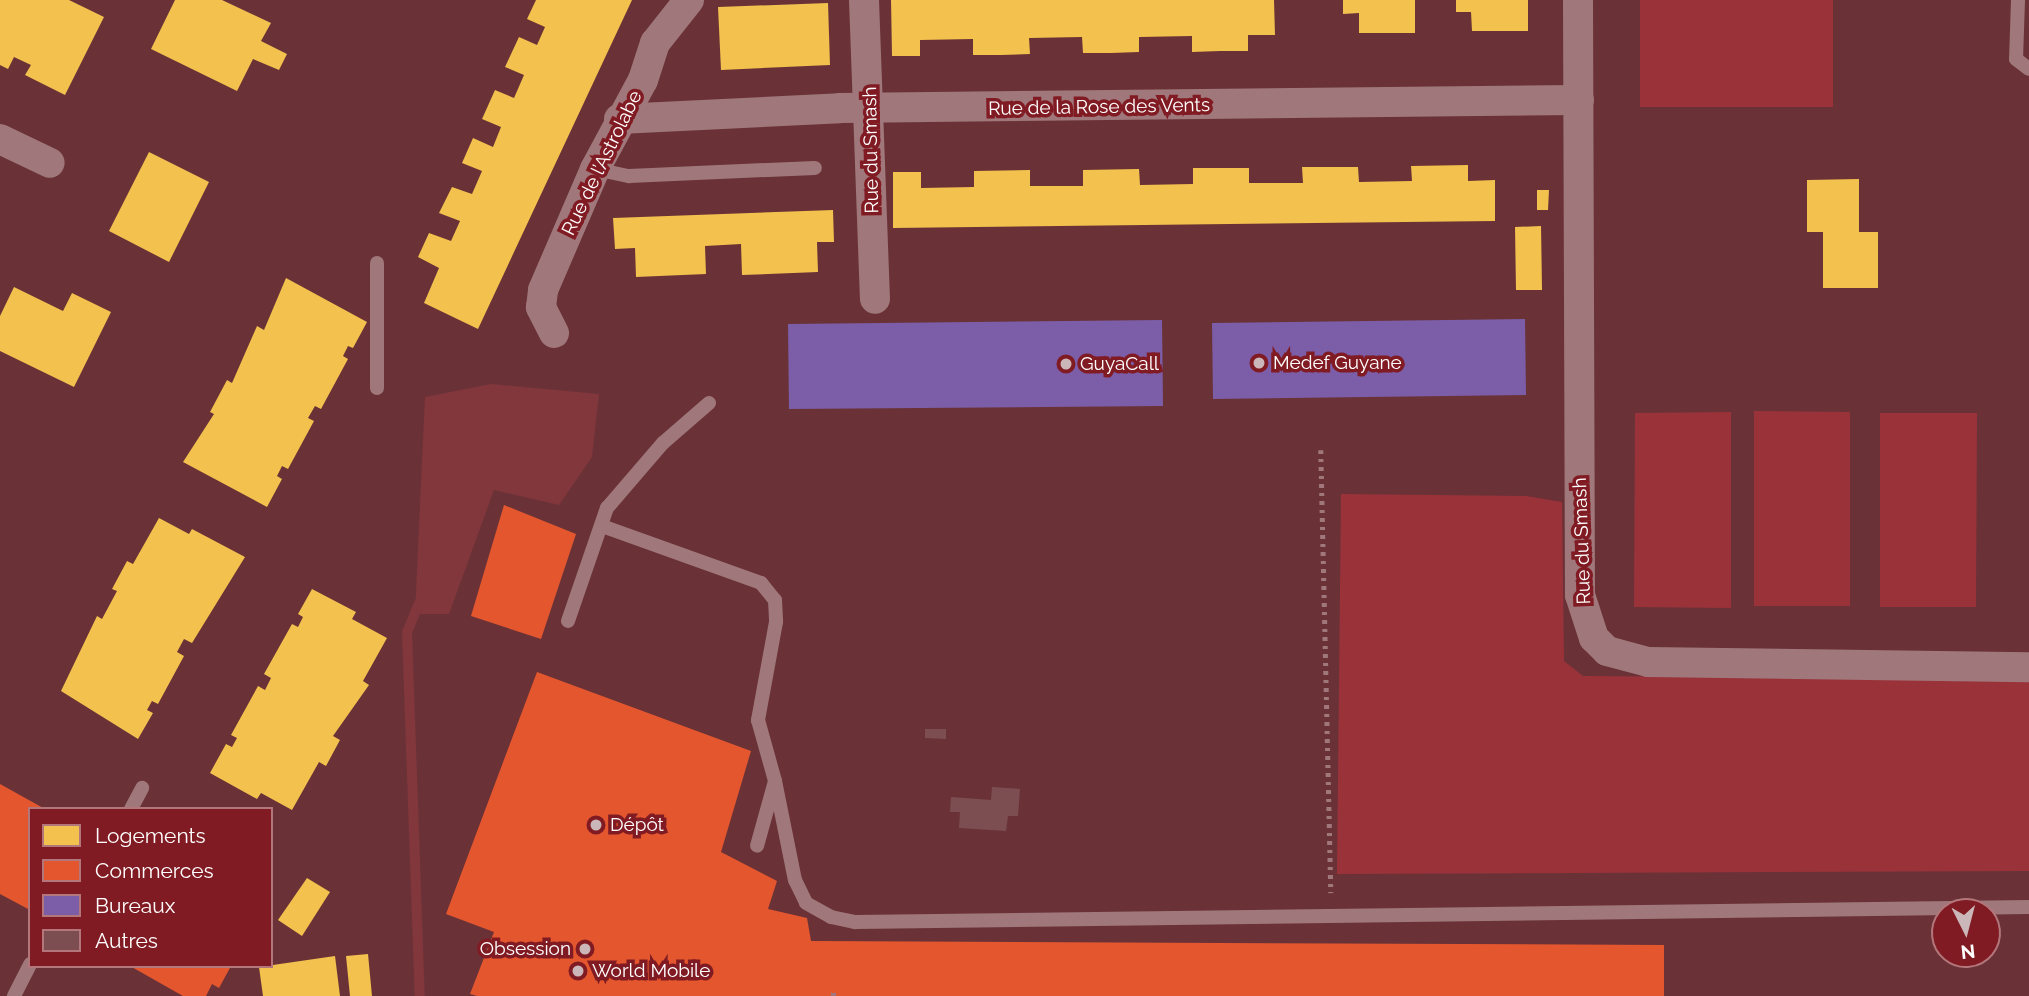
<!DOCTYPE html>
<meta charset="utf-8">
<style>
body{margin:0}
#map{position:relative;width:2029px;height:996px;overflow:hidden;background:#6a3237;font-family:Raleway,sans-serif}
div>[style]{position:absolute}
.green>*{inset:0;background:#9a323a}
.water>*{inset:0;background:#81373c}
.homes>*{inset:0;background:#f2c14e}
.shops>*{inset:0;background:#e4572e}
.offices>*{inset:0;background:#7b5ea7}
.stream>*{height:10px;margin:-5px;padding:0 5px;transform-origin:5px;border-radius:5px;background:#81373c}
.building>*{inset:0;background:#7c4e52}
.path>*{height:4.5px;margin-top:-2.25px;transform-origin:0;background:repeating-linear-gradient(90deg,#a0787b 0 3.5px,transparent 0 8.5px)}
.lane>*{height:14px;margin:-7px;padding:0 7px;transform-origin:7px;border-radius:7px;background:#a0787b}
.street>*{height:30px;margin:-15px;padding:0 15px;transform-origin:15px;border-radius:15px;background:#a0787b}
.dots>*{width:19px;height:19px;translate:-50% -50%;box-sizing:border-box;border:4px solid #811b23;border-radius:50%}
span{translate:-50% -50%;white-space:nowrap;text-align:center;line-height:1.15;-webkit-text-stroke:7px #811b23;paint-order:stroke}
.street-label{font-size:19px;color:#fff}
.poi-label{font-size:19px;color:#fff}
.left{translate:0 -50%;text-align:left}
.right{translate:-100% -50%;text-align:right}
.legend{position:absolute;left:28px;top:807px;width:245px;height:161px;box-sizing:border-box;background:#811b23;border:2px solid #b3767b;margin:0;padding:9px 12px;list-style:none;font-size:21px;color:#fff}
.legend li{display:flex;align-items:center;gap:14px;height:35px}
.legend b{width:35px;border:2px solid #b3767b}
.north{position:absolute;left:1931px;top:898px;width:70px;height:70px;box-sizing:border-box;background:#811b23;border:2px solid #b3767b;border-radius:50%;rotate:174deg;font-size:19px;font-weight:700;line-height:28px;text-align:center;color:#fff}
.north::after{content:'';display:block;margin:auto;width:24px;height:32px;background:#cbb7b9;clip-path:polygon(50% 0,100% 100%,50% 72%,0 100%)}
</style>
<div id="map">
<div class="green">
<div style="clip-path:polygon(1640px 0,1833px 0,1833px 107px,1640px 107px)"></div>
<div style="clip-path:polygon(1754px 411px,1850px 412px,1850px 606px,1754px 606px)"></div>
<div style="clip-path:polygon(1731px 412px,1731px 608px,1634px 607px,1635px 413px)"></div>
<div style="clip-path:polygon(1880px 413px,1977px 413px,1976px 607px,1880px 607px)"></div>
<div style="clip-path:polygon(1341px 494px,1526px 496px,1562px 502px,1564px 661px,1583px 676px,2029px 679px,2029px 871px,1337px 874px)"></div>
</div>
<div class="water">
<div style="clip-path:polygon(491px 384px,599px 394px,592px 457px,559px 505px,494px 490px,449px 614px,415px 614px,425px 397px)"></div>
</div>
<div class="homes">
<div style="clip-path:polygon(0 0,69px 0,104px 17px,65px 95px,25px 75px,31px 65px,14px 57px,8px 69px,0 65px)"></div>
<div style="clip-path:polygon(175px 0,222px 0,271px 23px,261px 41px,287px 54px,279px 70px,253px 59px,237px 91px,151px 49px)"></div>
<div style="clip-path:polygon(536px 0,632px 0,478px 329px,424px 303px,439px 268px,418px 257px,429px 233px,451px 241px,460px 221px,439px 213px,452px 187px,472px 194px,482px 171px,462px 163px,473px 138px,493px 147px,501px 127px,482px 119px,495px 90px,514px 98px,524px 75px,505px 67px,519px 37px,537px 45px,545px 27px,527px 19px)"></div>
<div style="clip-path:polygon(891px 0,1274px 0,1275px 35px,1248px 35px,1248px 51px,1220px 51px,1192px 52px,1192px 36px,1139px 37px,1139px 52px,1111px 53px,1083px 53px,1082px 37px,1029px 38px,1030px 54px,1001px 55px,973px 55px,973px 39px,920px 40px,920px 56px,892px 56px)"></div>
<div style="clip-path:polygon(1343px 0,1415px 0,1415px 33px,1359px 33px,1359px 13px,1343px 14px)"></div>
<div style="clip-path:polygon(1456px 0,1528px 0,1528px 31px,1472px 31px,1471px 12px,1456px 12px)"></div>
<div style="clip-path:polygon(828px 3px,830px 65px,721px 70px,718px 7px)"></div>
<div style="clip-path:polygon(149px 152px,209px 182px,169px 262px,109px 231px)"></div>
<div style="clip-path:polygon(1468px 165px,1468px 181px,1495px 180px,1495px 221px,893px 228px,893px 172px,921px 172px,921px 188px,974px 187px,974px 171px,1030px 170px,1030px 186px,1083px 186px,1083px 170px,1139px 169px,1140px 185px,1193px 184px,1193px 168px,1249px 168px,1249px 183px,1303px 183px,1302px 167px,1358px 167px,1359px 182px,1412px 181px,1411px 166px)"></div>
<div style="clip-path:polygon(1859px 179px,1859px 232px,1878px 232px,1878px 288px,1823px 288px,1823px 232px,1807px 232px,1807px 180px)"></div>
<div style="clip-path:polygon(1537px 190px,1549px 190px,1548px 210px,1537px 210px)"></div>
<div style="clip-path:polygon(833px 210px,834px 242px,817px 242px,818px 272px,742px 275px,741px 244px,705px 246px,706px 274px,636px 277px,635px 248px,615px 249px,613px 218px)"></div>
<div style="clip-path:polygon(1541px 226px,1542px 290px,1516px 290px,1515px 227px)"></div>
<div style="clip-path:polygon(286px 278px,367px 322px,353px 348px,348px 346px,343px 356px,348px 359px,321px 409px,315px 406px,308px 418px,314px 421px,288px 469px,282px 466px,277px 476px,282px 479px,267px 507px,183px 462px,214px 414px,210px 412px,227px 380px,232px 383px,257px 326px,264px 330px)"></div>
<div style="clip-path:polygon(14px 287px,63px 311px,72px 293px,111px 312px,74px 387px,0 351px,0 316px)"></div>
<div style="clip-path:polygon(159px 518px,189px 534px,192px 529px,245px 557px,192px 643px,184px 639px,177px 652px,184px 656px,158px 704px,152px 701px,147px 710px,153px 713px,138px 739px,61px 691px,97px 616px,102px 619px,117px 591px,112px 589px,127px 561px,133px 564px)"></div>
<div style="clip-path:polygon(312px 589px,356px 612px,352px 619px,387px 638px,363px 681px,369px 685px,333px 736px,340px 740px,326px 766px,319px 762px,292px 810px,261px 793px,257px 799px,210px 773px,226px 744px,232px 747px,237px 738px,231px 735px,258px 686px,265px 690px,271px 678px,264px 674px,292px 624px,298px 627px,303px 617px,298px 614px)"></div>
<div style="clip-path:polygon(307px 878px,330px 892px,302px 936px,278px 920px)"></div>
<div style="clip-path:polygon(368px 954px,372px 996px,350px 996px,346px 956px)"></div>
<div style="clip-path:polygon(335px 956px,340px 996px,263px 996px,259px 967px)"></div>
</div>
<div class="shops">
<div style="clip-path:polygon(504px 505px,576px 534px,541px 639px,471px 616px)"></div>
<div style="clip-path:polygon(537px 672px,751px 751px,721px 852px,777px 881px,768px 909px,807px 918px,811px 941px,1664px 945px,1664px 996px,477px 996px,470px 994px,494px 932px,446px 914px)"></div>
<div style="clip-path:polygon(0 784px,45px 809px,30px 809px,30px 910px,0 894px)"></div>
<div style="clip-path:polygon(130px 966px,231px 966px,219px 988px,212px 984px,206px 996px,183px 996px)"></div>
</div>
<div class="offices">
<div style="clip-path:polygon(1525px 319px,1526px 395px,1213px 399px,1212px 323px)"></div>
<div style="clip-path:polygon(1162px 320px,1163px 406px,789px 409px,788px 324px)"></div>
</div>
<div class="stream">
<div style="left:419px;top:603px;width:31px;rotate:112deg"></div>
<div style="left:407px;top:632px;width:364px;rotate:88deg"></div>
</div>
<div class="building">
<div style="clip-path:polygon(925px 729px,946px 729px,946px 739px,925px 738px)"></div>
<div style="clip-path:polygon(992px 787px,1020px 789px,1018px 816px,1008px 816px,1006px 831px,959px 828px,960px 812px,950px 812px,951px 797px,991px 800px)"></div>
</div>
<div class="path">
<div style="left:1321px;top:450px;width:443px;rotate:88.7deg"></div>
<div style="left:833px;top:996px;width:6px;rotate:-81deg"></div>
</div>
<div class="lane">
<div style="left:2018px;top:0;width:59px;rotate:91.9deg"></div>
<div style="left:2016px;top:59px;width:16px;rotate:38deg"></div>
<div style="left:595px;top:169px;width:35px;rotate:12deg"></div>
<div style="left:629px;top:176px;width:186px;rotate:-2.5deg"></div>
<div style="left:377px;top:263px;width:125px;rotate:90deg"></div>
<div style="left:602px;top:526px;width:169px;rotate:19.7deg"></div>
<div style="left:761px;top:583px;width:22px;rotate:51deg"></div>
<div style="left:775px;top:600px;width:22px;rotate:87deg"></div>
<div style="left:776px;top:622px;width:100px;rotate:100.4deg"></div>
<div style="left:758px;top:720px;width:63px;rotate:74.4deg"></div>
<div style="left:775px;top:781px;width:67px;rotate:105.5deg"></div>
<div style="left:568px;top:621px;width:120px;rotate:-71deg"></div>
<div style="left:607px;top:508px;width:86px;rotate:-49.3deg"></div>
<div style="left:663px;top:443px;width:61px;rotate:-41deg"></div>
<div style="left:775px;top:781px;width:101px;rotate:78.6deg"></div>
<div style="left:795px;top:880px;width:25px;rotate:64deg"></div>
<div style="left:806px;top:903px;width:29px;rotate:29deg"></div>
<div style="left:831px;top:917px;width:25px;rotate:12deg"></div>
<div style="left:855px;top:922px;width:1174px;rotate:-0.73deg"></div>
<div style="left:131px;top:809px;width:24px;rotate:-62deg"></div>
<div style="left:14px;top:996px;width:36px;rotate:-63deg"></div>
</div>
<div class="street">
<div style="left:864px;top:0;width:299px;rotate:87.9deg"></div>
<div style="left:1578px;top:0;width:595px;rotate:89.81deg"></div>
<div style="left:1580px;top:595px;width:45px;rotate:72deg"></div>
<div style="left:1594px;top:638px;width:18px;rotate:45deg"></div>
<div style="left:1607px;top:651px;width:42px;rotate:15deg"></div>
<div style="left:1648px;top:662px;width:381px;rotate:0.8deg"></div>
<div style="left:619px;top:119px;width:221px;rotate:-2.8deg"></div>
<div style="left:840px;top:108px;width:739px;rotate:-0.62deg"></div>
<div style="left:0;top:139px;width:55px;rotate:25.6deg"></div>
<div style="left:554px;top:333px;width:29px;rotate:-117deg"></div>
<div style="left:541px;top:307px;width:17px;rotate:-83deg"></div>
<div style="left:543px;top:290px;width:132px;rotate:-66.7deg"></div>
<div style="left:595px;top:169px;width:101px;rotate:-61.7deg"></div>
<div style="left:643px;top:80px;width:39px;rotate:-72deg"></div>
<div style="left:655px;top:43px;width:55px;rotate:-51.7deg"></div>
</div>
<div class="dots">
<div style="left:1259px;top:363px;background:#cbb7b9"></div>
<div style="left:1066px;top:364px;background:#cbb7b9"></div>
<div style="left:596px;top:825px;background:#cbb7b9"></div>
<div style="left:585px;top:949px;background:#cbb7b9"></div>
<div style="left:578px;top:971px;background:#cbb7b9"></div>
</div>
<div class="street-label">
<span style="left:1099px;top:107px;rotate:-1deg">Rue de la Rose des Vents</span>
<span style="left:871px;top:150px;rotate:-91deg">Rue du Smash</span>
<span style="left:602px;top:163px;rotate:-64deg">Rue de l’Astrolabe</span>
<span style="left:1582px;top:541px;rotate:-92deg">Rue du Smash</span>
</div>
<div class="poi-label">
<span class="left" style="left:1273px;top:363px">Medef Guyane</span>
<span class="left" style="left:1080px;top:364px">GuyaCall</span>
<span class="left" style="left:610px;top:825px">Dépôt</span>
<span class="right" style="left:571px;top:949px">Obsession</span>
<span class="left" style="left:592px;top:971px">World Mobile</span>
</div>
<ul class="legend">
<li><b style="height:19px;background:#f2c14e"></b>Logements</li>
<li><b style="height:19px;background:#e4572e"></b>Commerces</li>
<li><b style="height:19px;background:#7b5ea7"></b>Bureaux</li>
<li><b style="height:19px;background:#7c4e52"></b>Autres</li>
</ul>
<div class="north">N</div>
</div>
